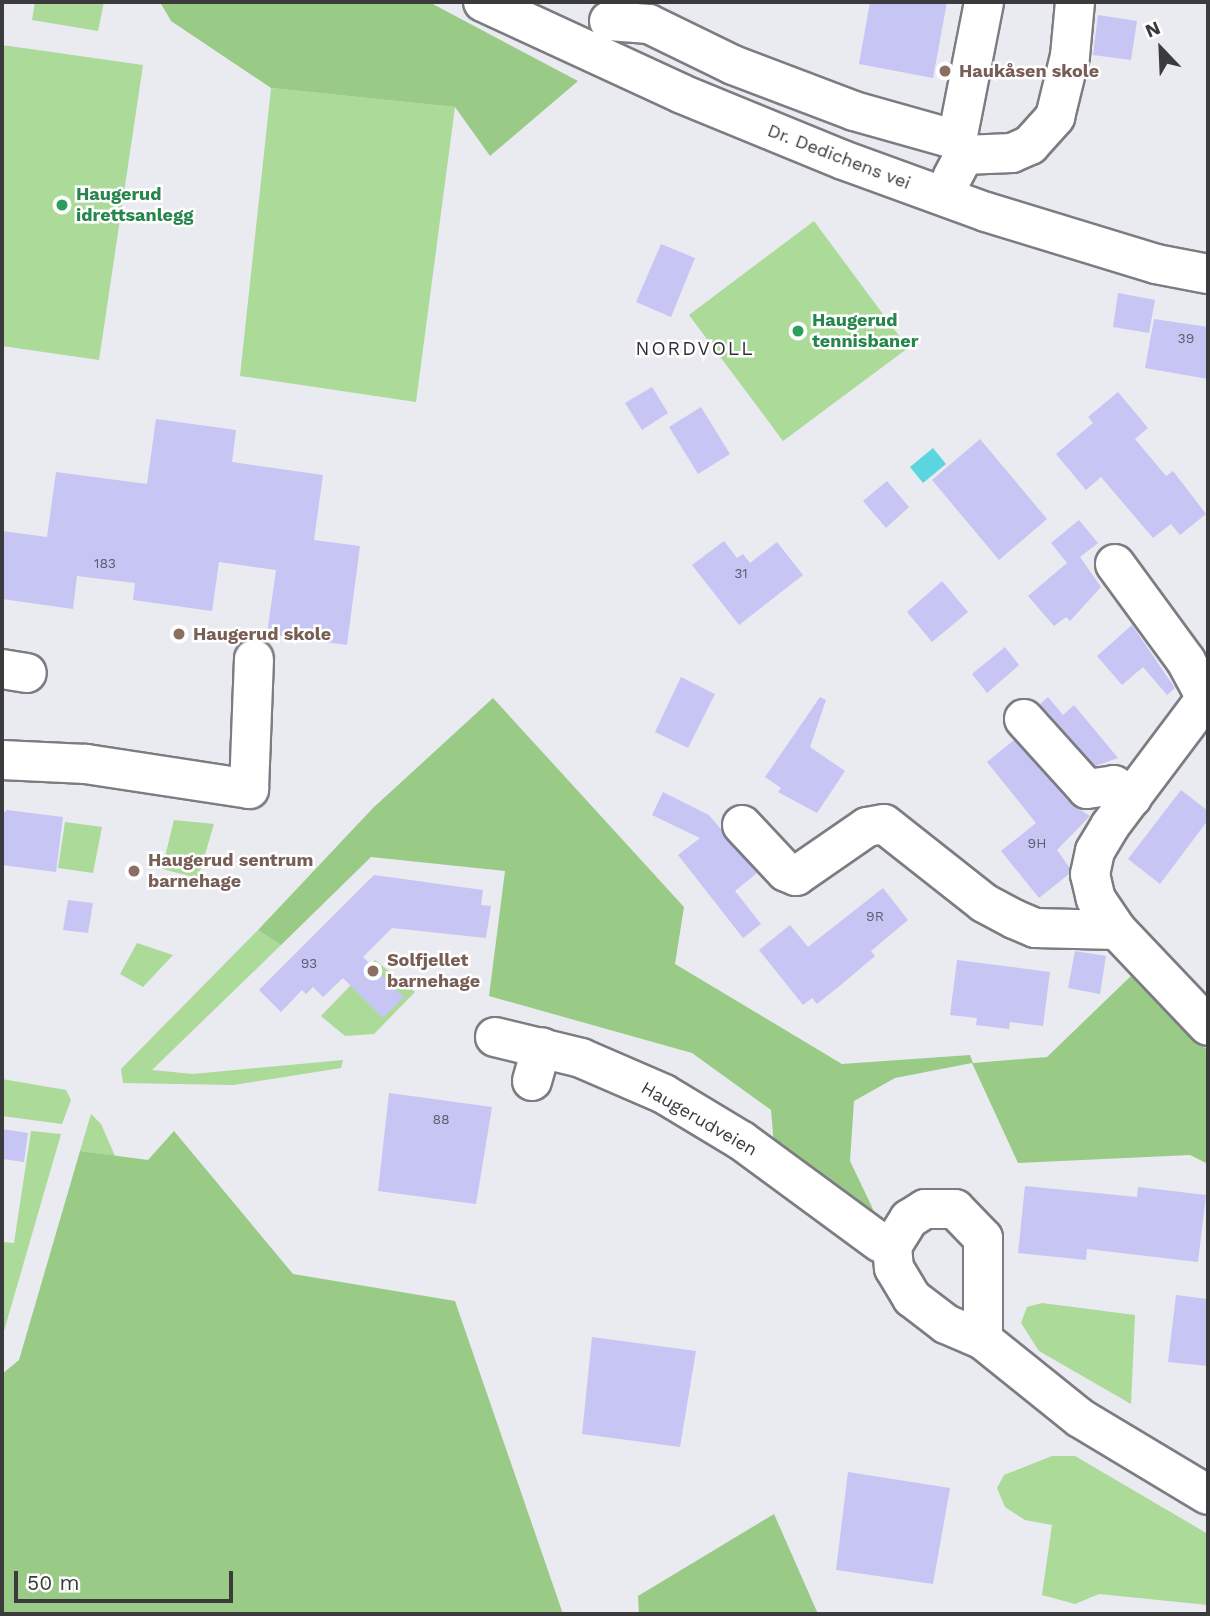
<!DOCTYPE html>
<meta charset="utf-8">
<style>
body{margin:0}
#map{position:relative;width:1210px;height:1616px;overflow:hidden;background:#eaeaf1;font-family:"Work Sans",sans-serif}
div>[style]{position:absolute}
.green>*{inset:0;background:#abda99}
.forest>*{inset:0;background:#99cb86}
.water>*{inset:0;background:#5bd5de}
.building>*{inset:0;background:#c6c5f4}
.roads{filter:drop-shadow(2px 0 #7c7c83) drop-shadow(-2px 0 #7c7c83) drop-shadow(0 2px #7c7c83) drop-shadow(0 -2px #7c7c83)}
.minor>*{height:38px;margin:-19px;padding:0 19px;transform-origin:19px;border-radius:19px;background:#fff}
.dots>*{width:19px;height:19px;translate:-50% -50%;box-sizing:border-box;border:4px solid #fff;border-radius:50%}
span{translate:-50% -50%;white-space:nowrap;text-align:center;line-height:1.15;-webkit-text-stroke:5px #fff;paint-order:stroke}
.number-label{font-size:14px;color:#5e5e6c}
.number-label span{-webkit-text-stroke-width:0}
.education-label{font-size:18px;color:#785e54;font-weight:700}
.left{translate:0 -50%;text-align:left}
.street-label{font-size:18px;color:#3b3b3e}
.leisure-label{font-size:18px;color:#27864d;font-weight:700}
.neighbourhood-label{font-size:19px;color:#2f2f35;letter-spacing:2px}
.frame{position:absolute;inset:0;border:4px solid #3b3b3e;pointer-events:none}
.north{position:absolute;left:1126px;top:14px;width:70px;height:70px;-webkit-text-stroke:5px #fff;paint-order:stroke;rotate:337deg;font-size:19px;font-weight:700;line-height:28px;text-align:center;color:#3b3b3e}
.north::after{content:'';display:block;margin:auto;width:24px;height:32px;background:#3b3b3e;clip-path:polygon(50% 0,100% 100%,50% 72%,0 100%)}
.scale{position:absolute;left:14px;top:1571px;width:219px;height:32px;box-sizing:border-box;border:4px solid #3b3b3e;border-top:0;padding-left:9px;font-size:21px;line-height:24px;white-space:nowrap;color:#3b3b3e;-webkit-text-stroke:5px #fff;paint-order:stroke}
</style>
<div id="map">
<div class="green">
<div style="clip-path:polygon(35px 2px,104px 2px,98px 31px,32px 20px)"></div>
<div style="clip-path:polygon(2px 45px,143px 65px,99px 360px,2px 346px)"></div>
<div style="clip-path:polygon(271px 88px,455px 107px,416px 402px,240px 376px)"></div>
<div style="clip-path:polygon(814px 221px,908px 348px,783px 441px,689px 315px)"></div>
<div style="clip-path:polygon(174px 820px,214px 824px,198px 878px,162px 869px)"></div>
<div style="clip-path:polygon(65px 822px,102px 827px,93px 873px,58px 868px)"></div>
<div style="clip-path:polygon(258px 930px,281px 945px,152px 1070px,193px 1074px,343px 1060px,341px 1068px,233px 1085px,123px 1083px,121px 1069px)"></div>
<div style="clip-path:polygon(137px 943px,173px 955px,143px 987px,120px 974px)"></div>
<div style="clip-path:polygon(375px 960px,415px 992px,374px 1034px,345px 1036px,321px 1016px)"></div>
<div style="clip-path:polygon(2px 1079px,66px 1090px,71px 1100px,62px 1124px,2px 1116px)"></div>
<div style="clip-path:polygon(91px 1114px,101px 1124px,115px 1156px,80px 1151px)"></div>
<div style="clip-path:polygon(31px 1131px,61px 1134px,2px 1338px,2px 1242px,14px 1243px)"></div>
<div style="clip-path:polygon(1042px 1303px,1135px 1315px,1131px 1404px,1039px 1351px,1021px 1323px,1027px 1307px)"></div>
<div style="clip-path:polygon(1052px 1456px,1075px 1456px,1208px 1534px,1208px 1605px,1099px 1594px,1075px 1604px,1042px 1595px,1052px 1525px,1025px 1520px,1005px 1507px,997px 1488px,1004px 1475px)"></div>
</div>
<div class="forest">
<div style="clip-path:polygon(160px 2px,429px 2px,578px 81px,490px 156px,455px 107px,271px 88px,171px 21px)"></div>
<div style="clip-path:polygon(493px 698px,684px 907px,675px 964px,842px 1064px,970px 1055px,973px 1063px,1047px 1057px,1133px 974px,1208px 1051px,1208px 1164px,1190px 1155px,1018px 1163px,972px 1063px,895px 1078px,854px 1101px,850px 1161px,873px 1209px,863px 1220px,775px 1157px,771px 1110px,692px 1053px,489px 996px,505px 871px,371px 857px,281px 945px,258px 930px,373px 808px)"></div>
<div style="clip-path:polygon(174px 1131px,293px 1274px,455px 1301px,563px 1614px,2px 1614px,2px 1374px,19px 1360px,80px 1151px,148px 1160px)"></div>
<div style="clip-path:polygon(774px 1514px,818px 1614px,639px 1614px,638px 1596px)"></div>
</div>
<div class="water">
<div style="clip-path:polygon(933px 448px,946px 464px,923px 483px,910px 467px)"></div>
</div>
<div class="building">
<div style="clip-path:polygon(870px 2px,947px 2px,933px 78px,859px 64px)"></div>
<div style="clip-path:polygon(1098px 15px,1137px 21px,1131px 60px,1093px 55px)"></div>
<div style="clip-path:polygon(661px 244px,695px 258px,671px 317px,636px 302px)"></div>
<div style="clip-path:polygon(1118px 293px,1155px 300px,1149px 333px,1113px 327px)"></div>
<div style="clip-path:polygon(1154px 319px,1208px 327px,1208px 379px,1145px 368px)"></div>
<div style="clip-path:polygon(652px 387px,668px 413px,642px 430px,625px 403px)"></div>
<div style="clip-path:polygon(1118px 392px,1148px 428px,1135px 439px,1166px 476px,1173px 471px,1206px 514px,1180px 535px,1171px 524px,1153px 538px,1101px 477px,1086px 490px,1056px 454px,1093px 423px,1088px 417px)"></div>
<div style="clip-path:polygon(701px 407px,730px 454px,698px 474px,669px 427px)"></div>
<div style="clip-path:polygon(156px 419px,236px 430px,232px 462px,323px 475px,314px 540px,360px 546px,347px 645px,267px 634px,276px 570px,219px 562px,212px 611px,133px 600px,135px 583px,77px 576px,73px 609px,2px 599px,2px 531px,47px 537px,56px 472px,147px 484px)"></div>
<div style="clip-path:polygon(980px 439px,1047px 519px,999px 560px,932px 480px)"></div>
<div style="clip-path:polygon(887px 481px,909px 507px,886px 528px,863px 501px)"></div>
<div style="clip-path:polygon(1079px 520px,1098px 543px,1080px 557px,1101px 587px,1070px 621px,1066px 617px,1054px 626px,1028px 596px,1067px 563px,1051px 543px)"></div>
<div style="clip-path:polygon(724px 541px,737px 558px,743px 554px,750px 563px,777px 542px,803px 575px,739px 625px,692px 565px)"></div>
<div style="clip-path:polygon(942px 581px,968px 612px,932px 642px,907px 612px)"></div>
<div style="clip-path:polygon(1132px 625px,1175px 688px,1167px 695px,1143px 667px,1122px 685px,1097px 656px)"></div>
<div style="clip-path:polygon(1005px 647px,1019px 665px,987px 693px,972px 674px)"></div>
<div style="clip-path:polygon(681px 677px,715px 694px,688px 748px,655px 732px)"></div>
<div style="clip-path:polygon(820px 697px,826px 700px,810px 747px,845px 771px,817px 813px,778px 792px,781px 788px,765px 777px)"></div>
<div style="clip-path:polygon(1048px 697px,1063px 715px,1074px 705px,1118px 758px,1095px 766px,1040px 704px)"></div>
<div style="clip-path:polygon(1014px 740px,1071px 804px,1090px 816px,1057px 850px,1069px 867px,1069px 874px,1039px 898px,1001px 851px,1036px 823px,987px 762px)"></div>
<div style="clip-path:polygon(1181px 790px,1208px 811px,1208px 820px,1160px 884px,1128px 859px)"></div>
<div style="clip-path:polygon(663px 792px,709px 815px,757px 873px,735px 891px,761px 924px,743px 938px,678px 855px,700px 838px,652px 815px)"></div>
<div style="clip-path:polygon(7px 810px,63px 817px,56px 872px,2px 865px,2px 814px)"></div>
<div style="clip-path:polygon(374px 875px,483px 890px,481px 905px,491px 906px,486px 938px,392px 928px,363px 957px,404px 997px,383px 1018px,343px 978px,323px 997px,313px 987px,306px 994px,302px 990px,281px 1012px,259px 990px)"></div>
<div style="clip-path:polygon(883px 888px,908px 920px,871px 951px,875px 956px,842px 984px,817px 1004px,812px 998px,803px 1005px,759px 950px,790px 925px,808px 947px)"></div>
<div style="clip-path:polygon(68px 900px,93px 903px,88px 933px,63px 930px)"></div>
<div style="clip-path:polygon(1075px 951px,1106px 956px,1100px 994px,1068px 988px)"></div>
<div style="clip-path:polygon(957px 960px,1050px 972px,1043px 1026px,1010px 1022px,1009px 1029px,976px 1025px,977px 1018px,950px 1015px)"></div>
<div style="clip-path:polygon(389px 1093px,492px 1107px,476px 1204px,378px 1191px)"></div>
<div style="clip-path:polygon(2px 1129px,28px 1133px,24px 1162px,2px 1159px)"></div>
<div style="clip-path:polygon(1025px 1186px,1137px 1197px,1138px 1187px,1206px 1195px,1198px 1262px,1087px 1249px,1086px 1260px,1018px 1253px)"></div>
<div style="clip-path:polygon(1176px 1295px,1208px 1299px,1208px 1366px,1168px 1362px)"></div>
<div style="clip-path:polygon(592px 1337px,696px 1351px,680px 1447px,582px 1434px)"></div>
<div style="clip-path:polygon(848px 1472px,950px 1488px,933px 1584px,836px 1570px)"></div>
</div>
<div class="roads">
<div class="minor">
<div style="left:483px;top:2px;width:219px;rotate:24.8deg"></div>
<div style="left:682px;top:94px;width:174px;rotate:22.3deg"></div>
<div style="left:843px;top:160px;width:152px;rotate:20deg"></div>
<div style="left:986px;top:212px;width:178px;rotate:17deg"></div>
<div style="left:1156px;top:264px;width:53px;rotate:10.9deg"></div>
<div style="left:609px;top:21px;width:40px;rotate:4.3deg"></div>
<div style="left:649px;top:24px;width:93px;rotate:26deg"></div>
<div style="left:733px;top:65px;width:129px;rotate:20.8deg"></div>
<div style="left:854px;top:111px;width:107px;rotate:15.7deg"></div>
<div style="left:964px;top:155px;width:17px;rotate:-115deg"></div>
<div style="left:957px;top:140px;width:141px;rotate:-78.9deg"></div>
<div style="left:952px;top:178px;width:26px;rotate:-62deg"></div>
<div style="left:964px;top:155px;width:48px;rotate:-2.4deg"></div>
<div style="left:1012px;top:153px;width:20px;rotate:-24deg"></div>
<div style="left:1030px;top:145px;width:38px;rotate:-48deg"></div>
<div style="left:1055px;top:117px;width:63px;rotate:-76.2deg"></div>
<div style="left:1070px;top:56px;width:54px;rotate:-84.7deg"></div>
<div style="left:1115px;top:564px;width:120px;rotate:53.8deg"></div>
<div style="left:1186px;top:661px;width:42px;rotate:61.6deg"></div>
<div style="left:1206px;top:698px;width:160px;rotate:126.9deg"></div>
<div style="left:1110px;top:826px;width:29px;rotate:121deg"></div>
<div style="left:1095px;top:851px;width:24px;rotate:102deg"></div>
<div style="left:1090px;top:874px;width:26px;rotate:77deg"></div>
<div style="left:1096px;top:899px;width:37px;rotate:56deg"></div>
<div style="left:1117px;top:930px;width:132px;rotate:46.5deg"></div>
<div style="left:2px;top:669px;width:25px;rotate:9deg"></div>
<div style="left:1024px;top:719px;width:94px;rotate:48deg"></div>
<div style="left:1087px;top:789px;width:27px;rotate:-8deg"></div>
<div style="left:1114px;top:785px;width:22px;rotate:34deg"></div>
<div style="left:2px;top:760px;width:84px;rotate:2.7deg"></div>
<div style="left:86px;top:764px;width:165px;rotate:8.7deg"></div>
<div style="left:249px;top:789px;width:130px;rotate:-87.8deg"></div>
<div style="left:742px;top:825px;width:64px;rotate:46.9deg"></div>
<div style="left:786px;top:872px;width:11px;rotate:22deg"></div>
<div style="left:796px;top:876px;width:86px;rotate:-34.6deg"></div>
<div style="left:867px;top:827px;width:17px;rotate:-10deg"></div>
<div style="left:884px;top:824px;width:127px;rotate:38.3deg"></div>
<div style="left:984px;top:903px;width:34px;rotate:28deg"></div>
<div style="left:1014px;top:919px;width:23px;rotate:23deg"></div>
<div style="left:1035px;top:928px;width:82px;rotate:1.4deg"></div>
<div style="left:495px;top:1037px;width:89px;rotate:13.7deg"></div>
<div style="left:581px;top:1058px;width:90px;rotate:23.4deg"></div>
<div style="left:664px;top:1094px;width:91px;rotate:31.1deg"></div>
<div style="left:742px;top:1141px;width:172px;rotate:36.3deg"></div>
<div style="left:532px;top:1081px;width:35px;rotate:-74deg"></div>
<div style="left:983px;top:1340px;width:102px;rotate:-90deg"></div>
<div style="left:983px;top:1238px;width:40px;rotate:-134deg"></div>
<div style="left:955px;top:1209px;width:30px;rotate:180deg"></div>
<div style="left:925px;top:1209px;width:19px;rotate:148deg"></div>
<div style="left:909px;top:1219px;width:32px;rotate:122deg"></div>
<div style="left:892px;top:1246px;width:22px;rotate:85deg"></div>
<div style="left:894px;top:1268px;width:35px;rotate:59deg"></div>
<div style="left:912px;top:1298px;width:43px;rotate:37.4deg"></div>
<div style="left:946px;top:1324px;width:40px;rotate:23.4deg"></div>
<div style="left:983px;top:1340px;width:124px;rotate:38.8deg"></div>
<div style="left:1080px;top:1418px;width:149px;rotate:31deg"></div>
</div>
</div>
<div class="dots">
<div style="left:945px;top:71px;background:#8d6e63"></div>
<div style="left:62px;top:205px;background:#2e9e5b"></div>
<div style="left:798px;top:331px;background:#2e9e5b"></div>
<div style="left:179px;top:634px;background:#8d6e63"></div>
<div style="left:134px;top:871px;background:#8d6e63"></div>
<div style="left:373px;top:971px;background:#8d6e63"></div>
</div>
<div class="number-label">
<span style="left:1186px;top:338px">39</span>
<span style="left:105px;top:563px">183</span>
<span style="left:741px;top:573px">31</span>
<span style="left:1037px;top:843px">9H</span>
<span style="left:875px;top:916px">9R</span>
<span style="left:309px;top:963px">93</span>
<span style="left:441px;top:1119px">88</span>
</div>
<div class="education-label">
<span class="left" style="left:959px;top:71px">Haukåsen skole</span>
<span class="left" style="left:193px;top:634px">Haugerud skole</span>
<span class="left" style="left:148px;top:871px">Haugerud sentrum<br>barnehage</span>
<span class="left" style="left:387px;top:971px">Solfjellet<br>barnehage</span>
</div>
<div class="street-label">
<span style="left:839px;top:157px;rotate:21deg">Dr. Dedichens vei</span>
<span style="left:699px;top:1119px;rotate:30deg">Haugerudveien</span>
</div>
<div class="leisure-label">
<span class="left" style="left:76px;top:205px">Haugerud<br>idrettsanlegg</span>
<span class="left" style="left:812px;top:331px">Haugerud<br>tennisbaner</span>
</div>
<div class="neighbourhood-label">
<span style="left:695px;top:349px">NORDVOLL</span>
</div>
<div class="frame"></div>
<div class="north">N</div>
<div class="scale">50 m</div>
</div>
